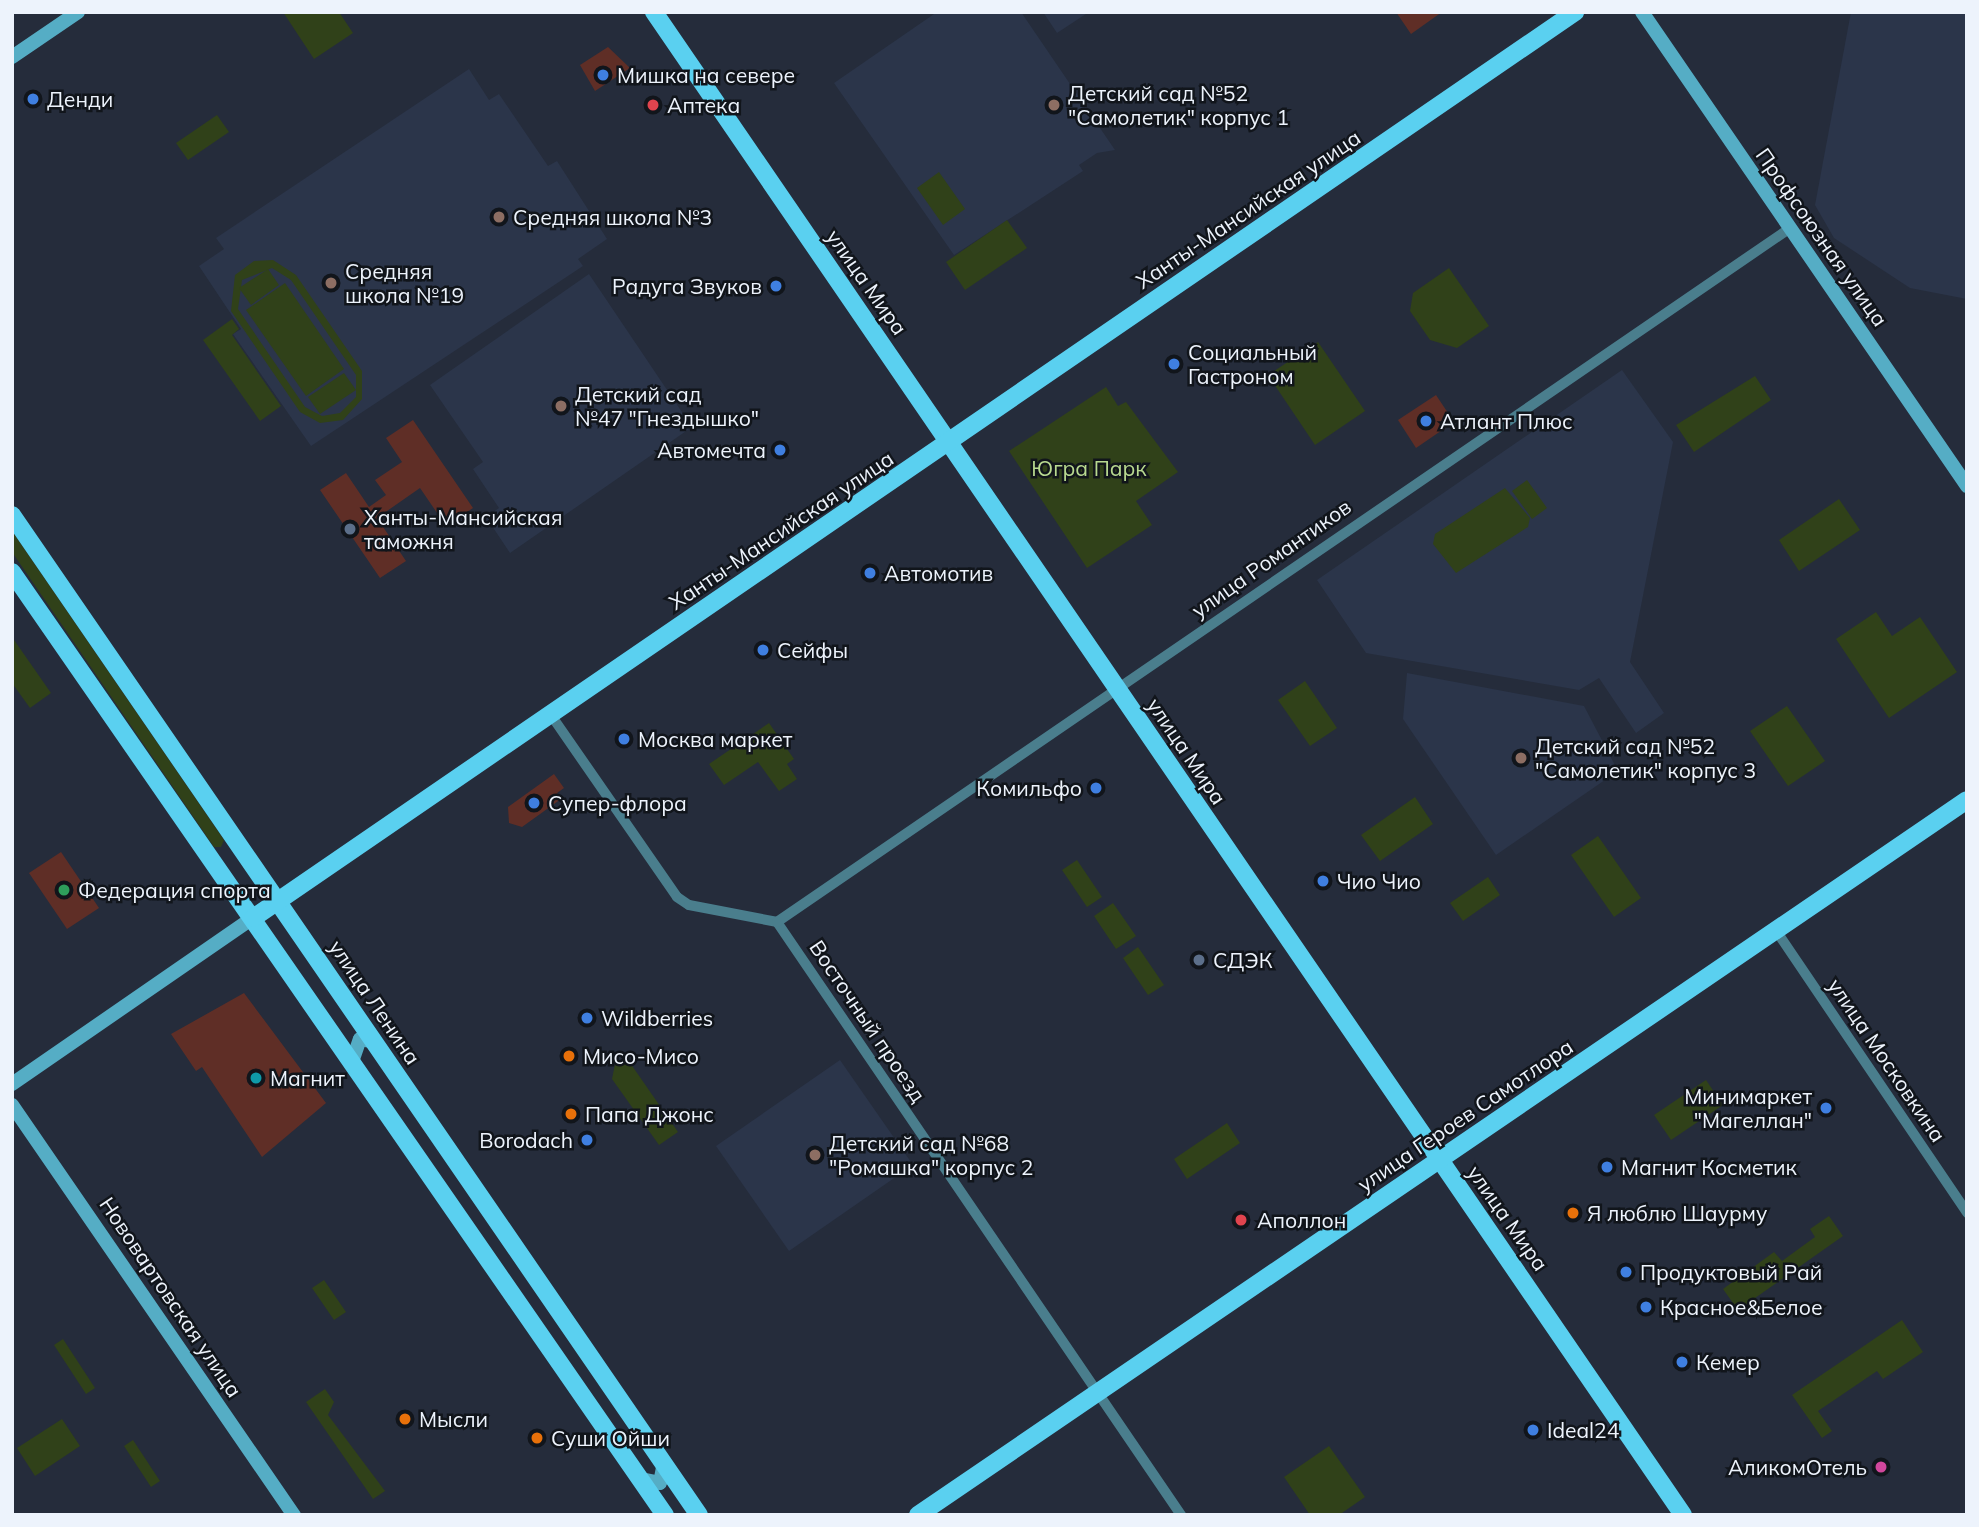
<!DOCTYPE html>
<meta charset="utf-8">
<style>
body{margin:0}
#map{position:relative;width:1979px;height:1527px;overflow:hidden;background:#252c3b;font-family:Mulish,sans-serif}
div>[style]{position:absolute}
.built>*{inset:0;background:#2b354a}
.green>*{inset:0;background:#304119}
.building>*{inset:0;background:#5f2e26}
.street>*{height:10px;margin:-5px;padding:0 5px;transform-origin:5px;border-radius:5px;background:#4a7e8d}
.secondary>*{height:14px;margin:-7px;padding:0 7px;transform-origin:7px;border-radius:7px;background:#55adc5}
.primary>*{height:18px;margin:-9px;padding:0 9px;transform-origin:9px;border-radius:9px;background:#5ad0f0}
.dots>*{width:19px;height:19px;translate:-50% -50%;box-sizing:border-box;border:4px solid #11151b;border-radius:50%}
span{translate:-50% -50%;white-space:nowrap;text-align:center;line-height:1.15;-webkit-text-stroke:5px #11151b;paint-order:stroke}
.poi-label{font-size:21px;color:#edf3fc}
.left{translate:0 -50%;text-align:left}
.right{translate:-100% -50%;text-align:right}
.street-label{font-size:21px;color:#edf3fc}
.park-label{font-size:21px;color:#b9da90}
.frame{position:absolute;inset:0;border:14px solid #edf3fc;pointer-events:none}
</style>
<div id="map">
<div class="built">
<div style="clip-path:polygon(937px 12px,1021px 12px,1115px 150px,1097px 153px,1079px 165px,1083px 171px,954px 255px,834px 83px)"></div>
<div style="clip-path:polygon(1043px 12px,1089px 12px,1057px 33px)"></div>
<div style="clip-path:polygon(1851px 12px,1967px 12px,1967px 299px,1910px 288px,1834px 238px,1815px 205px)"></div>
<div style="clip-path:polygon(469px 69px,489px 100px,499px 94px,548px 166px,557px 161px,607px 239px,578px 259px,583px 266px,311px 446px,233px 334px,241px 329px,199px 266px,224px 249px,216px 238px)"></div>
<div style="clip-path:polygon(589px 274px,692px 427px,510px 553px,486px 517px,499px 508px,473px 469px,483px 462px,430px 385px)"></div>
<div style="clip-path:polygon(1622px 370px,1673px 442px,1630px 662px,1664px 713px,1636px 733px,1599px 678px,1579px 690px,1366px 653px,1317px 580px)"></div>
<div style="clip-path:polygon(1407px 673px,1584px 706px,1618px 771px,1496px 855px,1403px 719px)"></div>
<div style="clip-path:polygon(840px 1060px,913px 1165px,789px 1251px,716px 1146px)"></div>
</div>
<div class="green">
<div style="clip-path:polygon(283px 12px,339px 12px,353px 33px,314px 59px)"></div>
<div style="clip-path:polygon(217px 115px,229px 132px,188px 160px,176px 143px)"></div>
<div style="clip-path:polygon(939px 172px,965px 209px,943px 225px,917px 188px)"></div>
<div style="clip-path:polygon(1007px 220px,1027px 248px,965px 290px,946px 262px)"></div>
<div style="clip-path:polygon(evenodd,273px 260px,296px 275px,362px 371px,362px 399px,343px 420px,320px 423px,300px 412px,231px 311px,235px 275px,254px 261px,273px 260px,272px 268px,291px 280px,356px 375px,356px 397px,340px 413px,322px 416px,305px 407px,238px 309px,242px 280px,272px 268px)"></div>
<div style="clip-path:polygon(1449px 268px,1489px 326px,1457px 348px,1430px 340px,1410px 311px,1413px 293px)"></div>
<div style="clip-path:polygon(268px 269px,279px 285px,251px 305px,239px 288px)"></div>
<div style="clip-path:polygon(285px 283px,344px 369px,306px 396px,246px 310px)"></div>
<div style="clip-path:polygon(232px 319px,239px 329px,232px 335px,281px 406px,260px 421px,203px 340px)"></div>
<div style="clip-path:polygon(1318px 342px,1365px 411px,1315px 445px,1268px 375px)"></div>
<div style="clip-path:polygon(344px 373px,356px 390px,320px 414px,308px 397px)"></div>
<div style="clip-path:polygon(1755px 376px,1771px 400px,1694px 452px,1676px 425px)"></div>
<div style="clip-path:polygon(1106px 387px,1118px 406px,1126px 402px,1178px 472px,1136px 501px,1152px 525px,1087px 568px,1009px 451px)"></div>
<div style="clip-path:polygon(1527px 480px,1547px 508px,1532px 519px,1512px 491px)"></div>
<div style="clip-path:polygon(1505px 488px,1530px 518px,1528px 527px,1456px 573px,1433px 544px,1435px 534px)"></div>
<div style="clip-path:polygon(1839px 499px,1860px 530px,1799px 571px,1779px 540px)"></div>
<div style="clip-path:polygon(12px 531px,224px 840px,221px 847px,214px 847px,12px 552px)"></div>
<div style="clip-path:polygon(1876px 612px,1892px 636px,1920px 617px,1957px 672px,1889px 718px,1836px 639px)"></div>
<div style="clip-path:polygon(12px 637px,51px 693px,30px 708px,12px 683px)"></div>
<div style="clip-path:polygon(1305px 681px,1337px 728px,1310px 746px,1278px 700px)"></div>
<div style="clip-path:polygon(1787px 706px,1825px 761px,1788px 786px,1750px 731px)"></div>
<div style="clip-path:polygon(769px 723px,794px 759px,787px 764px,797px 779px,779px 791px,758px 762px,724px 785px,709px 764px)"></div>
<div style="clip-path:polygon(1415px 797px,1433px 824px,1380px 861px,1361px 835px)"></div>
<div style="clip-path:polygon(1598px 836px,1641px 898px,1614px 917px,1571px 855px)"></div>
<div style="clip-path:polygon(1077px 860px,1102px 897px,1087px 907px,1062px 870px)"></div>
<div style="clip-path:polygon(1488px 877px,1500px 895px,1463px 921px,1450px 903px)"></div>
<div style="clip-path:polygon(1113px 903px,1136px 936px,1116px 949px,1094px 916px)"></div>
<div style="clip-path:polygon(1138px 947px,1164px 985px,1148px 995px,1123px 958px)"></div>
<div style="clip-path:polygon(626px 1057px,678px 1132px,659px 1145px,612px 1079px,615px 1064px)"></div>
<div style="clip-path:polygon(1706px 1080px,1723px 1105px,1671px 1140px,1654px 1115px)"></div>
<div style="clip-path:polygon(1227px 1123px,1240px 1143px,1187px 1179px,1174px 1159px)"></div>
<div style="clip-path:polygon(1829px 1216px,1843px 1236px,1738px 1310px,1723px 1289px,1774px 1252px,1782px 1261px,1815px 1237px,1810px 1229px)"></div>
<div style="clip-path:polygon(324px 1280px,346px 1312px,334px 1320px,312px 1288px)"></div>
<div style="clip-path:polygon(1902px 1320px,1923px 1352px,1883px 1379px,1877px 1371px,1818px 1411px,1832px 1431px,1822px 1438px,1792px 1395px)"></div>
<div style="clip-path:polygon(63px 1339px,95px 1388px,86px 1394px,54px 1345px)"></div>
<div style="clip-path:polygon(325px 1389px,334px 1402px,328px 1415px,385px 1491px,373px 1499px,306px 1402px)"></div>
<div style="clip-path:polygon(62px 1419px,80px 1446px,35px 1476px,17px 1448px)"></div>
<div style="clip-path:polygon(133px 1440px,160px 1481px,151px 1487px,124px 1446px)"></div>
<div style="clip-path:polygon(1329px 1446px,1365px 1497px,1339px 1515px,1310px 1515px,1284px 1477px)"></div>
</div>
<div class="building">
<div style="clip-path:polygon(1396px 12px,1442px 12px,1411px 34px)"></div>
<div style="clip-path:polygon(608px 47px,630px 68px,595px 91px,580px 65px)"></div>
<div style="clip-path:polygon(1436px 395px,1454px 422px,1416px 448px,1398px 420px)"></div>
<div style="clip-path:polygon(413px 420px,473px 508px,446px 526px,420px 488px,377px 518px,406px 561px,380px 578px,320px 490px,346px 473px,369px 507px,386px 495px,375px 480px,402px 462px,386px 438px)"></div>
<div style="clip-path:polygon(554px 774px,564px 788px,557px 793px,561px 799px,522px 827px,509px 823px,508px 807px)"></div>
<div style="clip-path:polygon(61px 852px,99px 908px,67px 929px,29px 873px)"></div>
<div style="clip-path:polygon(244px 993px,326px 1103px,262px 1157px,202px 1067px,196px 1071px,171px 1034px)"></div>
</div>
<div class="street">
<div style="left:551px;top:715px;width:221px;rotate:55.3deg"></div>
<div style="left:677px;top:897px;width:14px;rotate:34deg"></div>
<div style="left:689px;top:905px;width:90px;rotate:10.9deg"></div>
<div style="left:777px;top:922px;width:718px;rotate:55.73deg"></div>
<div style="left:777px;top:922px;width:1228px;rotate:-34.41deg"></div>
<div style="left:1775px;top:929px;width:343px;rotate:55.9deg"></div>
</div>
<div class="secondary">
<div style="left:1642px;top:12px;width:575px;rotate:55.56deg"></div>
<div style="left:12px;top:57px;width:80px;rotate:-34.3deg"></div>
<div style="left:353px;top:1059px;width:21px;rotate:-71deg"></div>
<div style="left:360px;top:1039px;width:16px;rotate:11deg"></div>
<div style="left:12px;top:1084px;width:293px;rotate:-34.6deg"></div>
<div style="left:12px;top:1105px;width:498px;rotate:55.5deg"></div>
<div style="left:641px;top:1479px;width:19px;rotate:12deg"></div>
<div style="left:660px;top:1483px;width:20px;rotate:-79deg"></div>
</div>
<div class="primary">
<div style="left:654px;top:12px;width:1821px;rotate:55.6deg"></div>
<div style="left:12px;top:515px;width:1213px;rotate:55.51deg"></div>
<div style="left:12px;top:572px;width:1147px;rotate:55.3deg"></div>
<div style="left:253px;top:918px;width:1603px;rotate:-34.42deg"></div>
<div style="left:918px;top:1515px;width:1269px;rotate:-34.28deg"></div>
</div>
<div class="dots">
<div style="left:603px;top:75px;background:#3f7fe0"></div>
<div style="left:33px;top:99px;background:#3f7fe0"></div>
<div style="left:653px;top:105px;background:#e0444e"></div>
<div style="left:1054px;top:105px;background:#8d6e63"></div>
<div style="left:499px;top:217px;background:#8d6e63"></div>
<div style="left:331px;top:283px;background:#8d6e63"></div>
<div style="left:776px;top:286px;background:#3f7fe0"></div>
<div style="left:1174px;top:364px;background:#3f7fe0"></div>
<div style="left:561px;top:406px;background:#8d6e63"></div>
<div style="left:1426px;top:421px;background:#3f7fe0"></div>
<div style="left:780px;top:450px;background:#3f7fe0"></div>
<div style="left:350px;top:529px;background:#5c6f8a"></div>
<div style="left:870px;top:573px;background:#3f7fe0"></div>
<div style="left:763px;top:650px;background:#3f7fe0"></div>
<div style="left:624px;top:739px;background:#3f7fe0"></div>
<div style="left:1521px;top:758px;background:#8d6e63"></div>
<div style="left:1096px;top:788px;background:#3f7fe0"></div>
<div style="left:534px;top:803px;background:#3f7fe0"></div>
<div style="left:1323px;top:881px;background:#3f7fe0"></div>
<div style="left:64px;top:890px;background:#2e9e5b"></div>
<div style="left:1199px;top:960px;background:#5c6f8a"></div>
<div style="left:587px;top:1018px;background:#3f7fe0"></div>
<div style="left:569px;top:1056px;background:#e8710a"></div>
<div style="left:256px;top:1078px;background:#0f9aa8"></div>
<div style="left:1826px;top:1108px;background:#3f7fe0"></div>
<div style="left:571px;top:1114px;background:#e8710a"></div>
<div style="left:587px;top:1140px;background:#3f7fe0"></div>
<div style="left:815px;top:1155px;background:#8d6e63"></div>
<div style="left:1607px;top:1167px;background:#3f7fe0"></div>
<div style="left:1573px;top:1213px;background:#e8710a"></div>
<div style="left:1241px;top:1220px;background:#e0444e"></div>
<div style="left:1626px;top:1272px;background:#3f7fe0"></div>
<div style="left:1646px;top:1307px;background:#3f7fe0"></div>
<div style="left:1682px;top:1362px;background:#3f7fe0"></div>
<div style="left:405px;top:1419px;background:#e8710a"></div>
<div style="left:1533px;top:1430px;background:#3f7fe0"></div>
<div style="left:537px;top:1438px;background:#e8710a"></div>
<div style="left:1881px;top:1467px;background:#d1479c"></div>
</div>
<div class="poi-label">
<span class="left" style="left:617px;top:75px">Мишка на севере</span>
<span class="left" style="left:1068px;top:105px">Детский сад №52<br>"Самолетик" корпус 1</span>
<span class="left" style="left:47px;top:99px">Денди</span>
<span class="left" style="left:667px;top:105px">Аптека</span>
<span class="left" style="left:513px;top:217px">Средняя школа №3</span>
<span class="left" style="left:345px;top:283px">Средняя<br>школа №19</span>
<span class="right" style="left:762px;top:286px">Радуга Звуков</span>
<span class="left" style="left:1188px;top:364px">Социальный<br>Гастроном</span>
<span class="left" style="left:575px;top:406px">Детский сад<br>№47 "Гнездышко"</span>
<span class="left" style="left:1440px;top:421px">Атлант Плюс</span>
<span class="right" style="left:766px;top:450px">Автомечта</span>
<span class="left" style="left:364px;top:529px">Ханты-Мансийская<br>таможня</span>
<span class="left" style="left:884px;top:573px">Автомотив</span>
<span class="left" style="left:777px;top:650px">Сейфы</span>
<span class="left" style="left:638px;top:739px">Москва маркет</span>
<span class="left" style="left:1535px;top:758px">Детский сад №52<br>"Самолетик" корпус 3</span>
<span class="right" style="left:1082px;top:788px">Комильфо</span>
<span class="left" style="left:548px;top:803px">Супер-флора</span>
<span class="left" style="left:1337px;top:881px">Чио Чио</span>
<span class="left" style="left:78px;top:890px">Федерация спорта</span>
<span class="left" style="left:1213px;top:960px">СДЭК</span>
<span class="left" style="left:601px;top:1018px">Wildberries</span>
<span class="left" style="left:583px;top:1056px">Мисо-Мисо</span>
<span class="left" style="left:270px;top:1078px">Магнит</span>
<span class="right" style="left:1812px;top:1108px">Минимаркет<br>"Магеллан"</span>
<span class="left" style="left:585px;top:1114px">Папа Джонс</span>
<span class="right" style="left:573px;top:1140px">Borodach</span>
<span class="left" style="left:829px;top:1155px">Детский сад №68<br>"Ромашка" корпус 2</span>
<span class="left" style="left:1621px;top:1167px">Магнит Косметик</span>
<span class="left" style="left:1587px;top:1213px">Я люблю Шаурму</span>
<span class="left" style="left:1257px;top:1220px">Аполлон</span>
<span class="left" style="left:1640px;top:1272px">Продуктовый Рай</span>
<span class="left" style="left:1660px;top:1307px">Красное&amp;Белое</span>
<span class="left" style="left:1696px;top:1362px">Кемер</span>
<span class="left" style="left:419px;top:1419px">Мысли</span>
<span class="left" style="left:1547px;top:1430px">Ideal24</span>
<span class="left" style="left:551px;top:1438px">Суши Ойши</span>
<span class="right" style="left:1867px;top:1467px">АликомОтель</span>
</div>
<div class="street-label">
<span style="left:1248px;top:209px;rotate:-34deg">Ханты-Мансийская улица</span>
<span style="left:1822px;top:237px;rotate:55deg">Профсоюзная улица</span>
<span style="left:867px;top:282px;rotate:55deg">улица Мира</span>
<span style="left:781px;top:530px;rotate:-34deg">Ханты-Мансийская улица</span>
<span style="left:1271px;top:558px;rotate:-35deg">улица Романтиков</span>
<span style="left:1187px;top:751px;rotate:56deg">улица Мира</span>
<span style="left:375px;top:1002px;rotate:56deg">улица Ленина</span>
<span style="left:868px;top:1021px;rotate:56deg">Восточный проезд</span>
<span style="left:1887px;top:1060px;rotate:56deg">улица Московкина</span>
<span style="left:1465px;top:1115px;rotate:-34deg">улица Героев Самотлора</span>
<span style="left:1508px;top:1218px;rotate:55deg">улица Мира</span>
<span style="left:171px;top:1297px;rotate:56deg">Нововартовская улица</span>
</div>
<div class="park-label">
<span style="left:1089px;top:468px">Югра Парк</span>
</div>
<div class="frame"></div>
</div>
